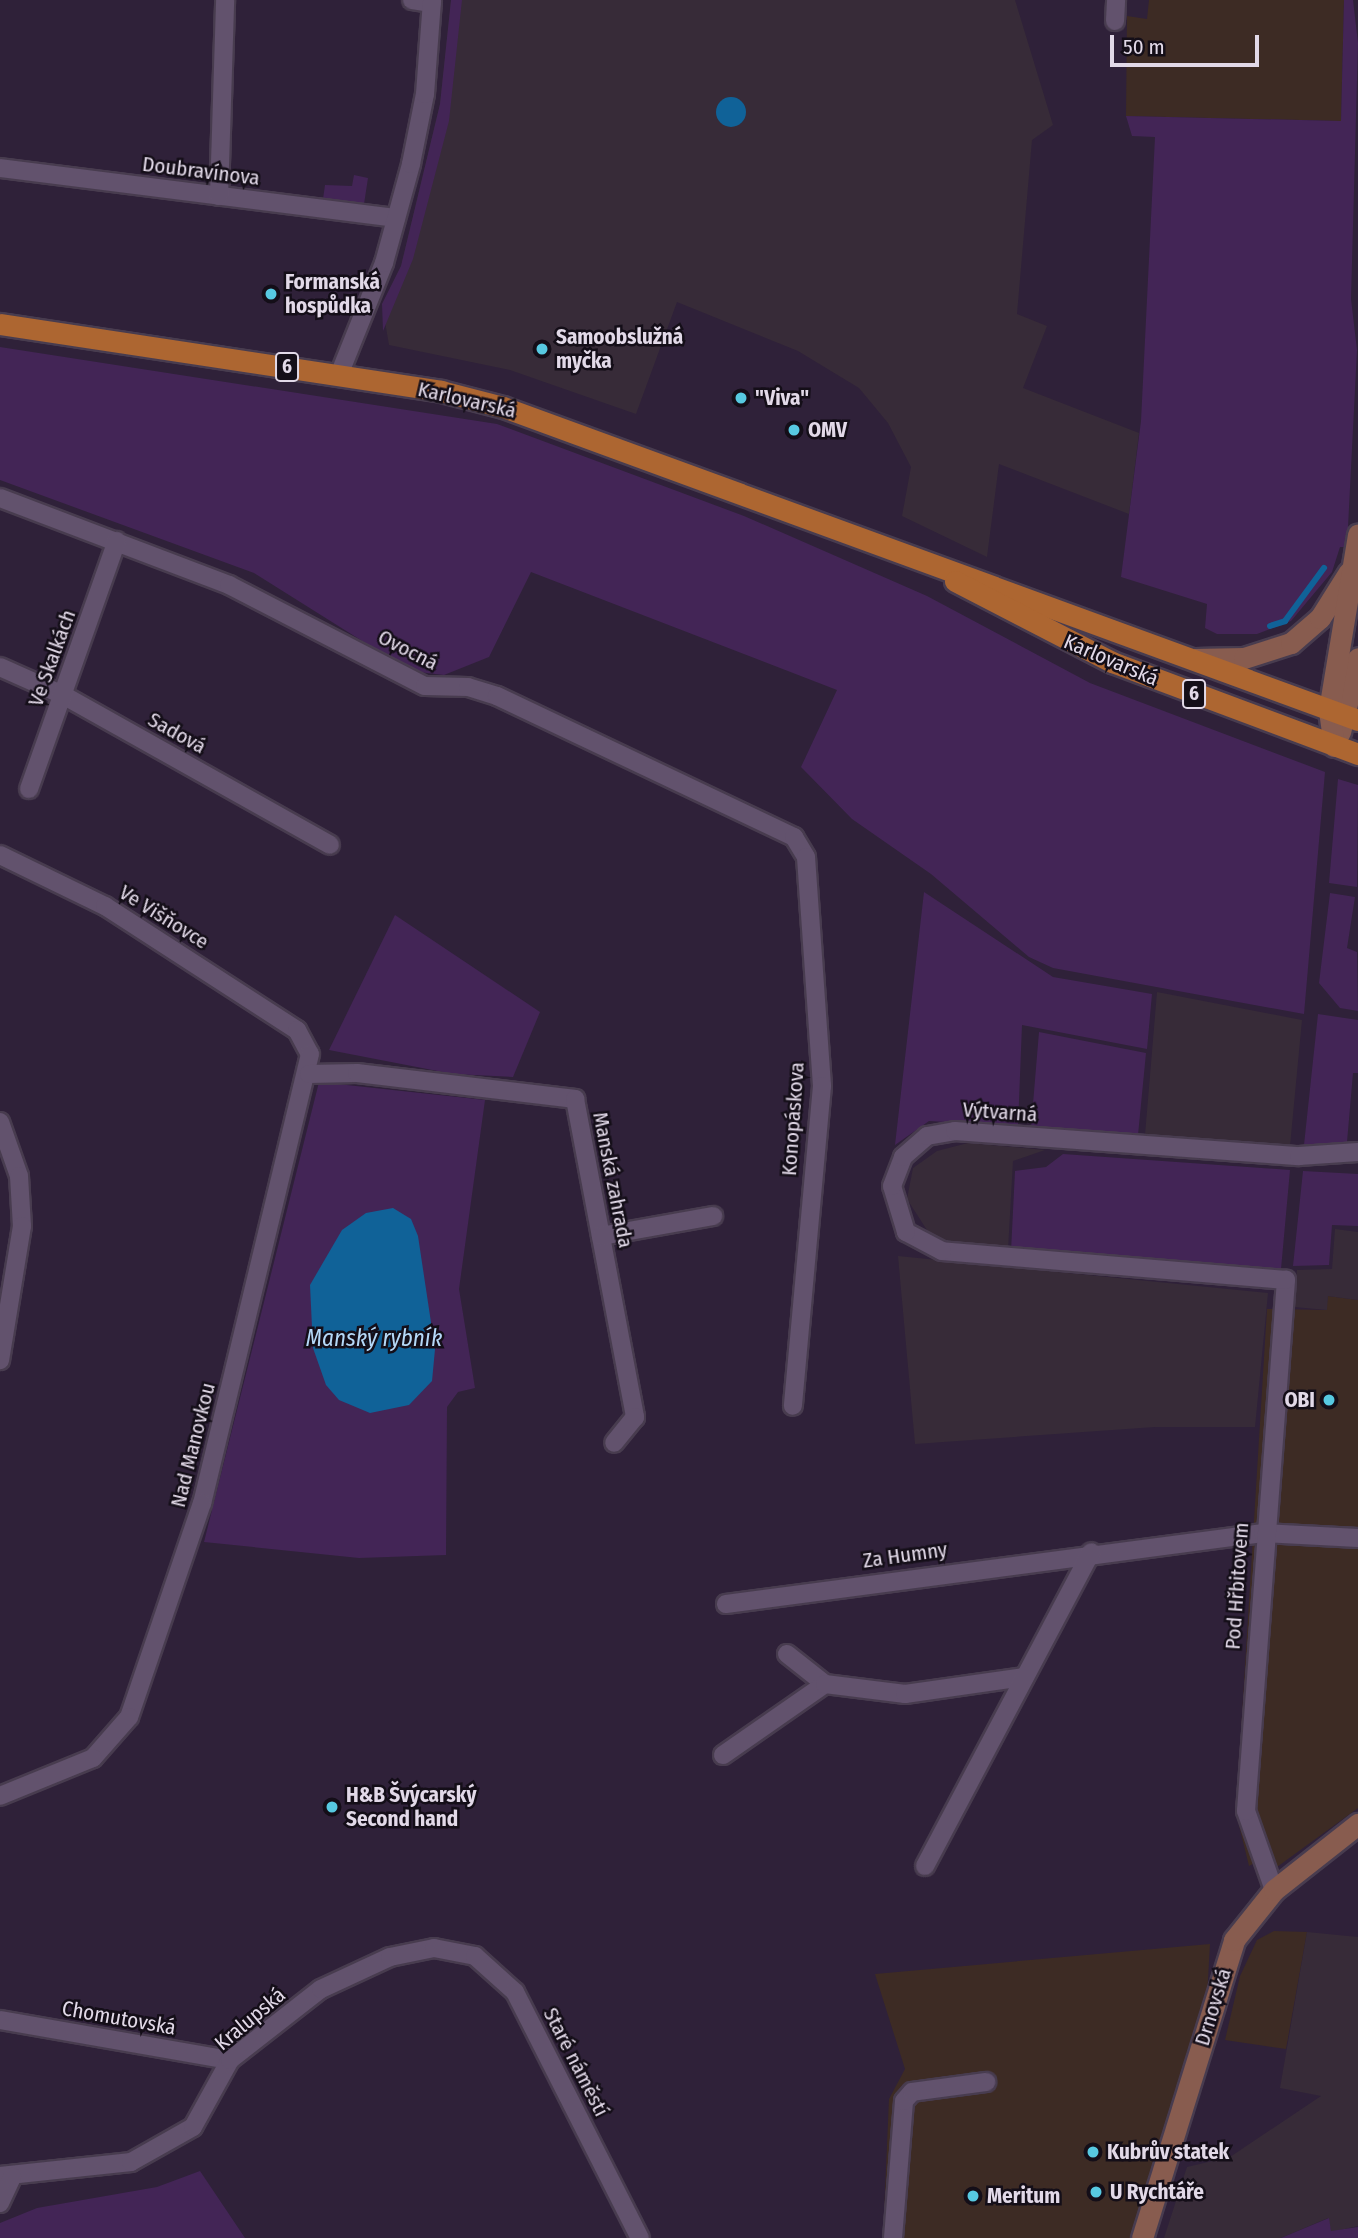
<!DOCTYPE html>
<meta charset="utf-8">
<style>
body{margin:0}
#map{position:relative;width:1358px;height:2238px;overflow:hidden;background:#2f2139;font-family:"Fira Sans Condensed",sans-serif}
div>[style]{position:absolute}
.commercial>*{inset:0;background:#3d2b24}
.industrial>*{inset:0;background:#372b38}
.green>*{inset:0;background:#432556}
.water>*{inset:0;background:#106298}
.round{border-radius:50%}
.stream>*{height:6px;margin:-3px;padding:0 3px;transform-origin:3px;border-radius:3px;background:#106298}
.roads{filter:drop-shadow(2px 0 #483c4f) drop-shadow(-2px 0 #483c4f) drop-shadow(0 2px #483c4f) drop-shadow(0 -2px #483c4f)}
.minor>*{height:18px;margin:-9px;padding:0 9px;transform-origin:9px;border-radius:9px;background:#62526d}
.secondary>*{height:21px;margin:-10.5px;padding:0 10.5px;transform-origin:10.5px;border-radius:10.5px;background:#885c4f}
.primary>*{height:21px;margin:-10.5px;padding:0 10.5px;transform-origin:10.5px;border-radius:10.5px;background:#ad6631}
.dots>*{width:19px;height:19px;translate:-50% -50%;box-sizing:border-box;border:4px solid #140e18;border-radius:50%}
span{translate:-50% -50%;white-space:nowrap;text-align:center;line-height:1.15;-webkit-text-stroke:5px #140e18;paint-order:stroke}
.shield-label span{padding:2px 5px;background:#140e18;border:2px solid;border-radius:5px;-webkit-text-stroke-width:0}
.shield-label{font-size:19px;color:#e2d9e8;font-weight:700}
.street-label{font-size:21px;color:#e2d9e8}
.poi-label{font-size:21px;color:#e2d9e8;font-weight:700}
.left{translate:0 -50%;text-align:left}
.right{translate:-100% -50%;text-align:right}
.water-label{font-size:23px;color:#b5d9f8;font-style:italic}
.scale{position:absolute;left:1110px;top:35px;width:149px;height:32px;box-sizing:border-box;border:4px solid #e2d9e8;border-top:0;padding-left:9px;font-size:21px;line-height:24px;white-space:nowrap;color:#e2d9e8;-webkit-text-stroke:5px #140e18;paint-order:stroke}
</style>
<div id="map">
<div class="commercial">
<div style="clip-path:polygon(1149px 0,1344px 0,1341px 121px,1126px 116px,1127px 16px,1147px 19px)"></div>
<div style="clip-path:polygon(1328px 1296px,1358px 1300px,1358px 1808px,1277px 1867px,1271px 1854px,1249px 1866px,1236px 1813px,1267px 1309px,1326px 1310px)"></div>
<div style="clip-path:polygon(1274px 1931px,1307px 1932px,1286px 2049px,1225px 2040px,1240px 1976px,1257px 1940px)"></div>
<div style="clip-path:polygon(1210px 1944px,1207px 1997px,1132px 2238px,883px 2238px,889px 2099px,905px 2069px,875px 1974px)"></div>
</div>
<div class="industrial">
<div style="clip-path:polygon(451px 0,1015px 0,1053px 125px,1032px 140px,1017px 314px,1047px 326px,1023px 388px,1139px 433px,1129px 514px,999px 464px,987px 557px,902px 516px,911px 467px,888px 423px,859px 388px,798px 351px,677px 302px,636px 414px,510px 370px,389px 345px,382px 304px,401px 266px,440px 104px)"></div>
<div style="clip-path:polygon(1157px 992px,1302px 1020px,1290px 1146px,1145px 1135px)"></div>
<div style="clip-path:polygon(968px 1143px,1045px 1150px,1013px 1161px,1008px 1250px,934px 1241px,907px 1199px,913px 1168px,937px 1151px)"></div>
<div style="clip-path:polygon(1335px 1229px,1358px 1232px,1358px 1300px,1328px 1296px,1327px 1310px,1294px 1307px,1297px 1270px,1332px 1269px)"></div>
<div style="clip-path:polygon(898px 1256px,1268px 1293px,1255px 1427px,1155px 1427px,915px 1444px)"></div>
<div style="clip-path:polygon(1307px 1932px,1358px 1937px,1358px 2226px,1331px 2232px,1328px 2218px,1281px 2238px,1164px 2238px,1187px 2167px,1230px 2157px,1321px 2096px,1280px 2088px)"></div>
</div>
<div class="green">
<div style="clip-path:polygon(451px 0,462px 0,449px 121px,413px 259px,383px 331px,382px 304px,401px 266px,440px 104px)"></div>
<div style="clip-path:polygon(1344px 0,1353px 0,1358px 43px,1351px 299px,1357px 350px,1347px 547px,1340px 547px,1332px 572px,1291px 621px,1257px 634px,1217px 634px,1205px 628px,1207px 604px,1121px 577px,1141px 421px,1155px 137px,1132px 136px,1126px 116px,1341px 121px)"></div>
<div style="clip-path:polygon(354px 175px,368px 178px,364px 204px,323px 199px,325px 185px,352px 186px)"></div>
<div style="clip-path:polygon(0 347px,497px 424px,744px 516px,927px 596px,1090px 683px,1325px 772px,1304px 1014px,1053px 968px,1029px 957px,931px 874px,852px 819px,801px 767px,837px 690px,531px 572px,489px 657px,444px 675px,410px 671px,254px 573px,0 480px)"></div>
<div style="clip-path:polygon(1338px 779px,1358px 785px,1357px 887px,1329px 883px)"></div>
<div style="clip-path:polygon(924px 892px,1053px 977px,1152px 994px,1147px 1049px,1022px 1025px,1018px 1126px,929px 1121px,895px 1145px)"></div>
<div style="clip-path:polygon(1330px 893px,1355px 897px,1347px 948px,1357px 952px,1358px 1011px,1340px 1008px,1319px 983px)"></div>
<div style="clip-path:polygon(395px 915px,540px 1012px,513px 1077px,453px 1074px,329px 1050px)"></div>
<div style="clip-path:polygon(1318px 1014px,1358px 1020px,1358px 1073px,1353px 1073px,1347px 1142px,1304px 1145px)"></div>
<div style="clip-path:polygon(1039px 1032px,1146px 1053px,1138px 1135px,1031px 1128px)"></div>
<div style="clip-path:polygon(319px 1082px,485px 1100px,459px 1289px,475px 1388px,458px 1392px,447px 1407px,446px 1555px,359px 1558px,204px 1542px)"></div>
<div style="clip-path:polygon(1063px 1154px,1290px 1170px,1281px 1269px,1011px 1251px,1015px 1171px,1046px 1167px)"></div>
<div style="clip-path:polygon(1303px 1171px,1358px 1174px,1358px 1226px,1332px 1225px,1329px 1265px,1293px 1266px)"></div>
<div style="clip-path:polygon(200px 2171px,245px 2238px,0 2238px,0 2223px,37px 2208px,157px 2187px)"></div>
<div style="clip-path:polygon(1329px 2218px,1331px 2231px,1358px 2227px,1358px 2238px,1281px 2238px)"></div>
</div>
<div class="water">
<div class="round" style="left:716px;top:97px;width:30px;height:30px"></div>
<div style="clip-path:polygon(393px 1208px,411px 1219px,418px 1236px,435px 1349px,432px 1381px,409px 1405px,370px 1413px,339px 1400px,326px 1385px,313px 1348px,310px 1285px,342px 1230px,366px 1213px)"></div>
</div>
<div class="stream">
<div style="left:1270px;top:626px;width:16px;rotate:-18deg"></div>
<div style="left:1285px;top:621px;width:66px;rotate:-53.7deg"></div>
</div>
<div class="roads">
<div class="minor">
<div style="left:412px;top:0;width:20px;rotate:9deg"></div>
<div style="left:1115px;top:21px;width:21px;rotate:-87deg"></div>
<div style="left:0;top:168px;width:399px;rotate:7.2deg"></div>
<div style="left:219px;top:196px;width:196px;rotate:-88.2deg"></div>
<div style="left:339px;top:375px;width:121px;rotate:-68.1deg"></div>
<div style="left:384px;top:263px;width:103px;rotate:-74.7deg"></div>
<div style="left:411px;top:164px;width:71px;rotate:-78.7deg"></div>
<div style="left:425px;top:94px;width:94px;rotate:-85.7deg"></div>
<div style="left:0;top:498px;width:245px;rotate:20.8deg"></div>
<div style="left:229px;top:585px;width:220px;rotate:27.3deg"></div>
<div style="left:425px;top:686px;width:43px;rotate:1.3deg"></div>
<div style="left:468px;top:687px;width:30px;rotate:17deg"></div>
<div style="left:497px;top:696px;width:329px;rotate:25.4deg"></div>
<div style="left:794px;top:837px;width:23px;rotate:59deg"></div>
<div style="left:806px;top:857px;width:230px;rotate:86deg"></div>
<div style="left:822px;top:1086px;width:321px;rotate:95.2deg"></div>
<div style="left:0;top:667px;width:69px;rotate:24deg"></div>
<div style="left:63px;top:695px;width:306px;rotate:29.3deg"></div>
<div style="left:29px;top:789px;width:263px;rotate:-70.5deg"></div>
<div style="left:0;top:855px;width:117px;rotate:25.9deg"></div>
<div style="left:105px;top:906px;width:229px;rotate:32.9deg"></div>
<div style="left:297px;top:1030px;width:27px;rotate:62deg"></div>
<div style="left:310px;top:1054px;width:462px;rotate:103.5deg"></div>
<div style="left:202px;top:1503px;width:226px;rotate:108.8deg"></div>
<div style="left:129px;top:1717px;width:55px;rotate:131.3deg"></div>
<div style="left:93px;top:1758px;width:100px;rotate:157.8deg"></div>
<div style="left:309px;top:1074px;width:48px;rotate:-1.2deg"></div>
<div style="left:357px;top:1073px;width:220px;rotate:6.8deg"></div>
<div style="left:575px;top:1099px;width:324px;rotate:79.3deg"></div>
<div style="left:635px;top:1417px;width:33px;rotate:129deg"></div>
<div style="left:0;top:1122px;width:57px;rotate:70.6deg"></div>
<div style="left:19px;top:1176px;width:50px;rotate:86.6deg"></div>
<div style="left:22px;top:1226px;width:136px;rotate:99.3deg"></div>
<div style="left:601px;top:1236px;width:114px;rotate:-10.1deg"></div>
<div style="left:726px;top:1604px;width:542px;rotate:-7.53deg"></div>
<div style="left:1263px;top:1533px;width:95px;rotate:3deg"></div>
<div style="left:787px;top:1654px;width:48px;rotate:38.3deg"></div>
<div style="left:723px;top:1755px;width:124px;rotate:-34.8deg"></div>
<div style="left:825px;top:1684px;width:81px;rotate:7.1deg"></div>
<div style="left:905px;top:1694px;width:121px;rotate:-8.1deg"></div>
<div style="left:925px;top:1866px;width:355px;rotate:-62.1deg"></div>
<div style="left:1274px;top:1890px;width:84px;rotate:-109.5deg"></div>
<div style="left:1246px;top:1811px;width:533px;rotate:-85.69deg"></div>
<div style="left:1286px;top:1280px;width:345px;rotate:-175.2deg"></div>
<div style="left:942px;top:1251px;width:41px;rotate:-152.2deg"></div>
<div style="left:906px;top:1232px;width:48px;rotate:-106.9deg"></div>
<div style="left:892px;top:1186px;width:31px;rotate:-69deg"></div>
<div style="left:903px;top:1157px;width:32px;rotate:-41deg"></div>
<div style="left:927px;top:1136px;width:28px;rotate:-10deg"></div>
<div style="left:955px;top:1131px;width:345px;rotate:4.2deg"></div>
<div style="left:1299px;top:1156px;width:59px;rotate:-3.9deg"></div>
<div style="left:0;top:2020px;width:233px;rotate:9.9deg"></div>
<div style="left:0;top:2176px;width:132px;rotate:-6.1deg"></div>
<div style="left:131px;top:2162px;width:71px;rotate:-29.4deg"></div>
<div style="left:193px;top:2127px;width:77px;rotate:-61.1deg"></div>
<div style="left:230px;top:2060px;width:115px;rotate:-38deg"></div>
<div style="left:321px;top:1989px;width:76px;rotate:-24.9deg"></div>
<div style="left:390px;top:1957px;width:45px;rotate:-11.6deg"></div>
<div style="left:434px;top:1948px;width:42px;rotate:11deg"></div>
<div style="left:475px;top:1956px;width:54px;rotate:42deg"></div>
<div style="left:515px;top:1992px;width:276px;rotate:63.1deg"></div>
<div style="left:0;top:2203px;width:29px;rotate:-65deg"></div>
<div style="left:893px;top:2238px;width:137px;rotate:-85.4deg"></div>
<div style="left:904px;top:2101px;width:12px;rotate:-48deg"></div>
<div style="left:912px;top:2092px;width:75px;rotate:-7.7deg"></div>
</div>
<div class="secondary">
<div style="left:1195px;top:659px;width:49px;rotate:-1.2deg"></div>
<div style="left:1244px;top:658px;width:49px;rotate:-17.7deg"></div>
<div style="left:1291px;top:643px;width:38px;rotate:-41deg"></div>
<div style="left:1320px;top:618px;width:54px;rotate:-57.8deg"></div>
<div style="left:1340px;top:732px;width:76px;rotate:-76.3deg"></div>
<div style="left:1334px;top:746px;width:36px;rotate:-98deg"></div>
<div style="left:1329px;top:710px;width:178px;rotate:-80.6deg"></div>
<div style="left:1142px;top:2238px;width:312px;rotate:-72.8deg"></div>
<div style="left:1234px;top:1940px;width:64px;rotate:-51.3deg"></div>
<div style="left:1274px;top:1890px;width:107px;rotate:-38.2deg"></div>
</div>
<div class="primary">
<div style="left:0;top:324px;width:446px;rotate:8.6deg"></div>
<div style="left:441px;top:391px;width:64px;rotate:14.5deg"></div>
<div style="left:503px;top:407px;width:910px;rotate:20.11deg"></div>
<div style="left:955px;top:581px;width:177px;rotate:27.3deg"></div>
<div style="left:1112px;top:662px;width:263px;rotate:20.5deg"></div>
</div>
</div>
<div class="dots">
<div style="left:271px;top:294px;background:#57c9e1"></div>
<div style="left:542px;top:349px;background:#57c9e1"></div>
<div style="left:741px;top:398px;background:#57c9e1"></div>
<div style="left:794px;top:430px;background:#57c9e1"></div>
<div style="left:1329px;top:1400px;background:#57c9e1"></div>
<div style="left:332px;top:1807px;background:#57c9e1"></div>
<div style="left:1093px;top:2152px;background:#57c9e1"></div>
<div style="left:1096px;top:2192px;background:#57c9e1"></div>
<div style="left:973px;top:2196px;background:#57c9e1"></div>
</div>
<div class="shield-label">
<span style="left:287px;top:367px">6</span>
<span style="left:1194px;top:694px">6</span>
</div>
<div class="street-label">
<span style="left:201px;top:171px;rotate:7deg">Doubravínova</span>
<span style="left:467px;top:400px;rotate:13deg">Karlovarská</span>
<span style="left:408px;top:650px;rotate:27deg">Ovocná</span>
<span style="left:52px;top:658px;rotate:-70deg">Ve Skalkách</span>
<span style="left:1111px;top:660px;rotate:23deg">Karlovarská</span>
<span style="left:177px;top:733px;rotate:29deg">Sadová</span>
<span style="left:164px;top:917px;rotate:32deg">Ve Višňovce</span>
<span style="left:1000px;top:1112px;rotate:4deg">Výtvarná</span>
<span style="left:793px;top:1119px;rotate:-86deg">Konopáskova</span>
<span style="left:613px;top:1180px;rotate:79deg">Manská zahrada</span>
<span style="left:193px;top:1445px;rotate:-76deg">Nad Manovkou</span>
<span style="left:905px;top:1555px;rotate:-8deg">Za Humny</span>
<span style="left:1237px;top:1586px;rotate:-86deg">Pod Hřbitovem</span>
<span style="left:1213px;top:2007px;rotate:-73deg">Drnovská</span>
<span style="left:119px;top:2018px;rotate:10deg">Chomutovská</span>
<span style="left:250px;top:2019px;rotate:-40deg">Kralupská</span>
<span style="left:576px;top:2062px;rotate:63deg">Staré náměstí</span>
</div>
<div class="poi-label">
<span class="left" style="left:285px;top:294px">Formanská<br>hospůdka</span>
<span class="left" style="left:556px;top:349px">Samoobslužná<br>myčka</span>
<span class="left" style="left:755px;top:398px">"Viva"</span>
<span class="left" style="left:808px;top:430px">OMV</span>
<span class="right" style="left:1315px;top:1400px">OBI</span>
<span class="left" style="left:346px;top:1807px">H&amp;B Švýcarský<br>Second hand</span>
<span class="left" style="left:1107px;top:2152px">Kubrův statek</span>
<span class="left" style="left:1110px;top:2192px">U Rychtáře</span>
<span class="left" style="left:987px;top:2196px">Meritum</span>
</div>
<div class="water-label">
<span style="left:374px;top:1338px">Manský rybník</span>
</div>
<div class="scale">50 m</div>
</div>
